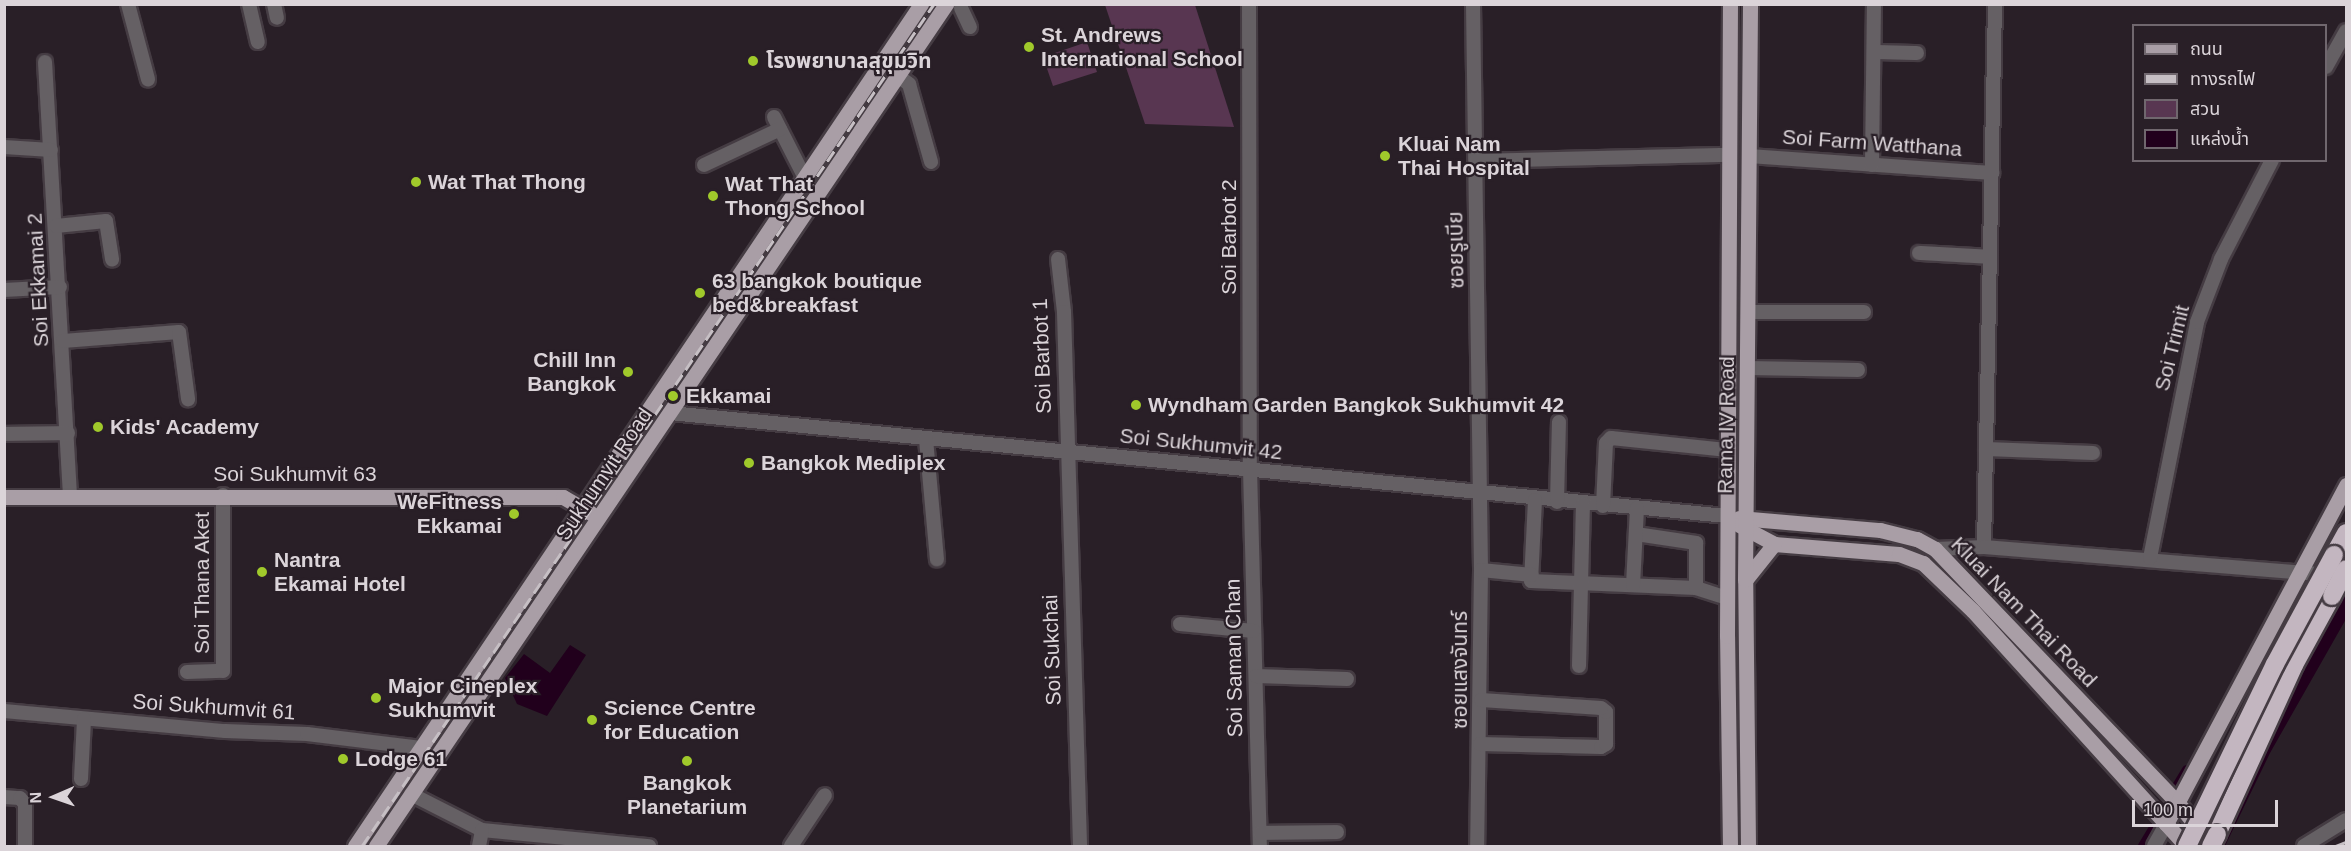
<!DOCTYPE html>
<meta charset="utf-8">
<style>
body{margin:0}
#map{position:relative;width:2351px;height:851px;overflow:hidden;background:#291f27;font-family:Helvetica,"Noto Sans Thai",sans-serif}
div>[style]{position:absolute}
.green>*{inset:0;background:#583651}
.water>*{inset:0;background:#21001c}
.canal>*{height:10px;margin:-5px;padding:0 5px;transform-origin:5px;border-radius:5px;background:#21001c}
.roads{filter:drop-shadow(2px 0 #453c43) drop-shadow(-2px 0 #453c43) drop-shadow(0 2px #453c43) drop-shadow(0 -2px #453c43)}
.minor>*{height:14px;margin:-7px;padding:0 7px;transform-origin:7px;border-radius:7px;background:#656064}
.major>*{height:15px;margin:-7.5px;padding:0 7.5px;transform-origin:7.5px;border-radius:7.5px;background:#a99ea6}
.highway>*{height:18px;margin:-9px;padding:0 9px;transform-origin:9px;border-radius:9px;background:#c3b6c0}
.rail>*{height:3px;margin-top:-1.5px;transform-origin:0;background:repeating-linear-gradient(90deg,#c6bfc4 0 12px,transparent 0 18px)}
.bridges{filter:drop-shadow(2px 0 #453c43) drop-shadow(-2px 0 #453c43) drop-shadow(0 2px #453c43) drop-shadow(0 -2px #453c43)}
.highway-bridge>*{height:18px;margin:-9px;padding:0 9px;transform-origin:9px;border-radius:9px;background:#c3b6c0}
.dots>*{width:16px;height:16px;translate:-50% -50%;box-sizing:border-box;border:3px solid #291f27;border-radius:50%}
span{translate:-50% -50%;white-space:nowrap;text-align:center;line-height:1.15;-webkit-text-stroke:4.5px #291f27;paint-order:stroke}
.poi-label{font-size:21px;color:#dbd4d9;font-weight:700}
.left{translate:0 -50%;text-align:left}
.right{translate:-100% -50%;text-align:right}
.street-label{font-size:21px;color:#dbd4d9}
.frame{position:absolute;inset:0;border:6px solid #dbd4d9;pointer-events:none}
.legend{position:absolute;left:2132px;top:24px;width:195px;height:138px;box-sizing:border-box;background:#291f27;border:2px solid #70676e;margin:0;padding:8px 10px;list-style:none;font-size:18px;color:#dbd4d9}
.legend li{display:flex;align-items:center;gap:12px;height:30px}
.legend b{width:30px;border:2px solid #70676e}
.north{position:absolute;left:24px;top:767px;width:60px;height:60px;-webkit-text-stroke:4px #291f27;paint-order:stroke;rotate:268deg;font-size:16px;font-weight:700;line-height:24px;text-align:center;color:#dbd4d9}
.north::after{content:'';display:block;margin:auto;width:21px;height:27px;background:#dbd4d9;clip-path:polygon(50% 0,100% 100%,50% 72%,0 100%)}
.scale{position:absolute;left:2132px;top:800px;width:146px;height:27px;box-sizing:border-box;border:3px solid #dbd4d9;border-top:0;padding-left:8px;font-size:18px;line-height:21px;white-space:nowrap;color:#dbd4d9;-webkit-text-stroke:4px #291f27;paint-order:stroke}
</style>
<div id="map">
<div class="green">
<div style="clip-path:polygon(1105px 5px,1195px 5px,1234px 127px,1145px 124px)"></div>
<div style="clip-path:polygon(1087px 42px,1097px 72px,1053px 86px,1043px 57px)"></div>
</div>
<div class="water">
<div style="clip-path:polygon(2346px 523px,2346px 619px,2270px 753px,2225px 846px,2178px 846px)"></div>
<div style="clip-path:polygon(570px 645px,586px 655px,547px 716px,517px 704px,505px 678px,524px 654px,550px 673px)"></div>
</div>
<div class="canal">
<div style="left:2176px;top:788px;width:21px;rotate:-59deg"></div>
<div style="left:2143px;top:846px;width:21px;rotate:-59deg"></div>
</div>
<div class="roads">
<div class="minor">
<div style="left:128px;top:4px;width:78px;rotate:75.1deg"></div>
<div style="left:249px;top:4px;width:39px;rotate:77deg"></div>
<div style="left:274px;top:4px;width:14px;rotate:78deg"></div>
<div style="left:1249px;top:4px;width:465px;rotate:89.9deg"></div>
<div style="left:1250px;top:469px;width:377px;rotate:88.5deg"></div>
<div style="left:1473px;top:4px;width:566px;rotate:89.19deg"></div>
<div style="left:1481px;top:570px;width:276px;rotate:90.8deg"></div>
<div style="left:961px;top:8px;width:21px;rotate:65deg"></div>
<div style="left:1874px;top:52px;width:43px;rotate:1.3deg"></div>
<div style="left:45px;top:62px;width:434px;rotate:86.7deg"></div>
<div style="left:2326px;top:67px;width:41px;rotate:-60.9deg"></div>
<div style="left:898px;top:76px;width:14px;rotate:36deg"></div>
<div style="left:909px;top:84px;width:81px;rotate:74.2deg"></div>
<div style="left:774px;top:117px;width:68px;rotate:63.1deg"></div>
<div style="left:4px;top:147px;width:47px;rotate:3.7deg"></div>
<div style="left:1749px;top:156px;width:244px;rotate:4deg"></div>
<div style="left:1476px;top:161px;width:254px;rotate:-1.4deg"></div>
<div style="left:704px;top:165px;width:84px;rotate:-25.3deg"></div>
<div style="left:1872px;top:165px;width:161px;rotate:-89.3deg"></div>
<div style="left:56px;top:226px;width:50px;rotate:-5.7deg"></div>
<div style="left:106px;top:221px;width:39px;rotate:81deg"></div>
<div style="left:1919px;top:253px;width:71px;rotate:3.2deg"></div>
<div style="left:1058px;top:259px;width:53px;rotate:83.5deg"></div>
<div style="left:1064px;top:312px;width:534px;rotate:88.28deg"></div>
<div style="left:4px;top:290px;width:56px;rotate:-3.1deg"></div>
<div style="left:1748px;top:312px;width:116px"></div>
<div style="left:63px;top:341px;width:116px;rotate:-4.4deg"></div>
<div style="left:179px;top:332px;width:68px;rotate:82.3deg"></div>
<div style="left:1748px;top:368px;width:110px;rotate:1deg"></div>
<div style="left:670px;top:413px;width:1062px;rotate:5.57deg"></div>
<div style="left:4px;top:434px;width:64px;rotate:-0.9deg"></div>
<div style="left:926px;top:439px;width:121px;rotate:84.8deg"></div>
<div style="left:1986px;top:449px;width:107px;rotate:2.1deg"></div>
<div style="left:1535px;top:500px;width:81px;rotate:92.8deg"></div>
<div style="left:1531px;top:581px;width:165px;rotate:2.4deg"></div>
<div style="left:1696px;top:588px;width:33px;rotate:18deg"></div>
<div style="left:1557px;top:502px;width:80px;rotate:-88.6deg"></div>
<div style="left:1603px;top:506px;width:63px;rotate:-87.3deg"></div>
<div style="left:1606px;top:443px;width:7px;rotate:-45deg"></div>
<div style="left:1611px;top:438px;width:118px;rotate:5.9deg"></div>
<div style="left:1636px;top:534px;width:61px;rotate:8.5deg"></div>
<div style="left:1696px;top:543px;width:45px;rotate:90deg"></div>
<div style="left:1984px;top:547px;width:543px;rotate:-88.84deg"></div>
<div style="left:1935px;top:549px;width:49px;rotate:-2.3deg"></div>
<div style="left:1984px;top:547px;width:348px;rotate:4.6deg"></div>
<div style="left:2150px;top:558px;width:241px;rotate:-78.7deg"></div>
<div style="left:2197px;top:322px;width:67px;rotate:-69.1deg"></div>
<div style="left:2221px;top:259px;width:111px;rotate:-62.7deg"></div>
<div style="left:1481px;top:570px;width:51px;rotate:5.6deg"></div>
<div style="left:1633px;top:585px;width:77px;rotate:-87deg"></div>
<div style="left:1180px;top:624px;width:74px;rotate:5.4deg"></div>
<div style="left:1579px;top:666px;width:162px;rotate:-88.6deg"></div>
<div style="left:187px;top:672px;width:36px;rotate:-2deg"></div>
<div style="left:223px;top:671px;width:176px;rotate:-90deg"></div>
<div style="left:1256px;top:676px;width:91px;rotate:1.9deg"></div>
<div style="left:4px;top:711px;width:222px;rotate:5.2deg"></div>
<div style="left:225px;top:731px;width:82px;rotate:2.1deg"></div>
<div style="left:307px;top:734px;width:115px;rotate:7deg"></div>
<div style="left:1480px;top:744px;width:121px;rotate:1.4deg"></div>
<div style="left:1601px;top:747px;width:6px;rotate:-31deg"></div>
<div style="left:1606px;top:744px;width:32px;rotate:-90deg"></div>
<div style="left:1606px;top:712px;width:6px;rotate:-141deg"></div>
<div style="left:1601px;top:708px;width:120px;rotate:-176.2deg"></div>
<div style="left:81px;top:779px;width:60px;rotate:-87.1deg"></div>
<div style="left:411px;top:794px;width:80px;rotate:26.9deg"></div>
<div style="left:482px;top:830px;width:168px;rotate:5.5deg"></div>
<div style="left:4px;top:797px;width:16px;rotate:4deg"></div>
<div style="left:20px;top:798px;width:8px;rotate:50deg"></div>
<div style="left:25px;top:804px;width:42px;rotate:90deg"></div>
<div style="left:1260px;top:833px;width:77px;rotate:-0.7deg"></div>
<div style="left:479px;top:846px;width:16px;rotate:-79deg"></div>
<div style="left:791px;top:846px;width:61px;rotate:-56.3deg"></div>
<div style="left:2154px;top:846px;width:25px;rotate:-61deg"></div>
<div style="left:2304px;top:846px;width:49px;rotate:-31.8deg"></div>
</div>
<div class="major">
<div style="left:4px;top:497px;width:559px"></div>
<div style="left:563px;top:497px;width:32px;rotate:30deg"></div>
<div style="left:1739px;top:518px;width:142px;rotate:4.9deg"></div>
<div style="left:1880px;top:530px;width:38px;rotate:14deg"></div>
<div style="left:1917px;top:539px;width:21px;rotate:29deg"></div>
<div style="left:1935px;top:549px;width:352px;rotate:46.3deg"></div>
<div style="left:2178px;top:803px;width:55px;rotate:51.7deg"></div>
<div style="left:1739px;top:525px;width:40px;rotate:28deg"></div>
<div style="left:1774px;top:544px;width:125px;rotate:4.6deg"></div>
<div style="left:1899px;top:554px;width:26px;rotate:21deg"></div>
<div style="left:1923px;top:563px;width:69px;rotate:43.8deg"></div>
<div style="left:1973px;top:611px;width:317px;rotate:47.8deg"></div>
<div style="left:1746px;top:579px;width:45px;rotate:-51.3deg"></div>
<div style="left:2166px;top:824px;width:384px;rotate:-62deg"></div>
<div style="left:355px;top:846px;width:1015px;rotate:-56.09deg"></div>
<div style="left:376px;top:846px;width:1017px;rotate:-55.9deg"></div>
<div style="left:1730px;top:846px;width:210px;rotate:-90.8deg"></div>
<div style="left:1727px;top:636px;width:632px;rotate:-89.73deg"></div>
<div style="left:1748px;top:846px;width:266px;rotate:-90.6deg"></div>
<div style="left:1745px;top:580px;width:576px;rotate:-89.5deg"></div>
</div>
<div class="highway">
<div style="left:2334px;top:555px;width:25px;rotate:-61deg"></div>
<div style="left:2217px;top:834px;width:186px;rotate:-65.5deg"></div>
<div style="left:2294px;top:665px;width:79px;rotate:-61.2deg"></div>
</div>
</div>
<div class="rail">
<div style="left:362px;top:846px;width:1018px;rotate:-55.81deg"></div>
<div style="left:2336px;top:846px;width:11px;rotate:-22deg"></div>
</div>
<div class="bridges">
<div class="highway-bridge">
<div style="left:2332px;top:596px;width:30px;rotate:-63deg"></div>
<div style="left:2187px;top:846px;width:202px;rotate:-64.2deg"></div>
<div style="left:2275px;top:664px;width:124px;rotate:-61.6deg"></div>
<div style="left:2211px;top:846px;width:13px;rotate:-63deg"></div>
</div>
</div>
<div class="dots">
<div style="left:1029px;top:47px;background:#a0c92b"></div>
<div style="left:753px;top:61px;background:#a0c92b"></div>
<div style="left:1385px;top:156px;background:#a0c92b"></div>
<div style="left:416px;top:182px;background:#a0c92b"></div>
<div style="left:713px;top:196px;background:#a0c92b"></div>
<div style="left:700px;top:293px;background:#a0c92b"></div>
<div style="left:628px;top:372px;background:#a0c92b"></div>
<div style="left:673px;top:396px;background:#a0c92b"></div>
<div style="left:1136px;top:405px;background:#a0c92b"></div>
<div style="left:98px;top:427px;background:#a0c92b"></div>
<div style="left:749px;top:463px;background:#a0c92b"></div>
<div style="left:514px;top:514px;background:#a0c92b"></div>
<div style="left:262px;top:572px;background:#a0c92b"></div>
<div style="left:376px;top:698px;background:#a0c92b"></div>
<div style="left:592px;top:720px;background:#a0c92b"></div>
<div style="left:343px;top:759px;background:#a0c92b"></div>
<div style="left:687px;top:761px;background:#a0c92b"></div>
</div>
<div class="poi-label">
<span class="left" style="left:1041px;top:47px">St. Andrews<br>International School</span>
<span class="left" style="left:766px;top:61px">โรงพยาบาลสุขุมวิท</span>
<span class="left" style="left:1398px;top:156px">Kluai Nam<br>Thai Hospital</span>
<span class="left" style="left:428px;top:182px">Wat That Thong</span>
<span class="left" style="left:725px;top:196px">Wat That<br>Thong School</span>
<span class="left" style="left:712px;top:293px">63 bangkok boutique<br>bed&amp;breakfast</span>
<span class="right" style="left:616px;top:372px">Chill Inn<br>Bangkok</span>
<span class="left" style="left:686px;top:396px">Ekkamai</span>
<span class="left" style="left:1148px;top:405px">Wyndham Garden Bangkok Sukhumvit 42</span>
<span class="left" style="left:110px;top:427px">Kids' Academy</span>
<span class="left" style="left:761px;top:463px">Bangkok Mediplex</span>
<span class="right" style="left:502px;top:514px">WeFitness<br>Ekkamai</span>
<span class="left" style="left:274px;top:572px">Nantra<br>Ekamai Hotel</span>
<span class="left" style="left:388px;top:698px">Major Cineplex<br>Sukhumvit</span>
<span class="left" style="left:604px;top:720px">Science Centre<br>for Education</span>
<span class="left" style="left:355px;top:759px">Lodge 61</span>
<span style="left:687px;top:795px">Bangkok<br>Planetarium</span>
</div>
<div class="street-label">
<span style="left:1872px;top:143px;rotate:4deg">Soi Farm Watthana</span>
<span style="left:1229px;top:237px;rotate:-90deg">Soi Barbot 2</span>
<span style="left:1456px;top:250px;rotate:-91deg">ซอยรูเบีย</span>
<span style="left:38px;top:280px;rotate:-93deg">Soi Ekkamai 2</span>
<span style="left:2172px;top:348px;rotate:-76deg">Soi Trimit</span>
<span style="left:1042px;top:356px;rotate:-92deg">Soi Barbot 1</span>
<span style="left:1726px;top:425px;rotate:-89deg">Rama IV Road</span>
<span style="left:1201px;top:444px;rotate:6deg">Soi Sukhumvit 42</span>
<span style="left:295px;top:474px">Soi Sukhumvit 63</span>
<span style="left:604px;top:474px;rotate:-56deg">Sukhumvit Road</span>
<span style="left:202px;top:583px;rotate:-90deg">Soi Thana Aket</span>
<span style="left:2024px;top:612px;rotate:46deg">Kluai Nam Thai Road</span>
<span style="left:1052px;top:650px;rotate:-92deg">Soi Sukchai</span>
<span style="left:1234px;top:658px;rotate:-91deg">Soi Saman Chan</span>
<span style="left:1460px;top:670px;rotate:-90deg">ซอยแสงจันทร์</span>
<span style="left:214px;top:707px;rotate:4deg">Soi Sukhumvit 61</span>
</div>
<div class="frame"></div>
<ul class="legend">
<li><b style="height:8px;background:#a99ea6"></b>ถนน</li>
<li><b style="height:8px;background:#c6bfc4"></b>ทางรถไฟ</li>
<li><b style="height:16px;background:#583651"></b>สวน</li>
<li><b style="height:16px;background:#21001c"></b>แหล่งน้ำ</li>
</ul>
<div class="north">N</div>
<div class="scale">100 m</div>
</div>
